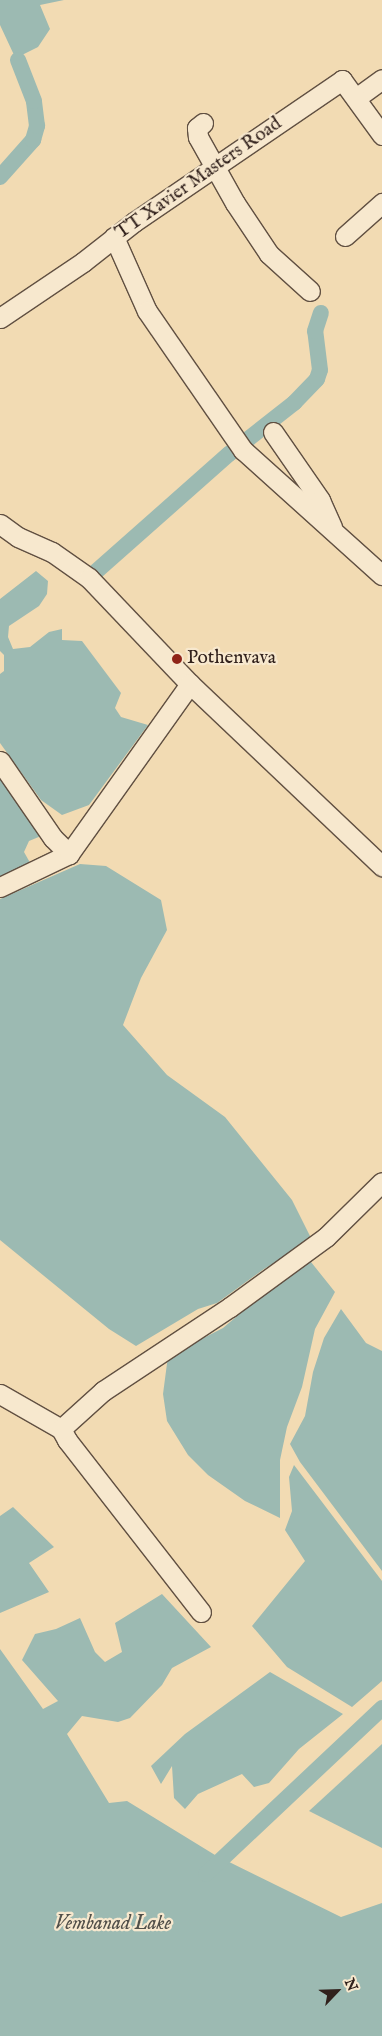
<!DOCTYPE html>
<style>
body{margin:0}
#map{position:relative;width:382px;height:2036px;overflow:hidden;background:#f2dbb3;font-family:"IM FELL English",serif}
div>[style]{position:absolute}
.water>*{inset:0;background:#9cbab2}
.canal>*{height:16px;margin:-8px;padding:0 8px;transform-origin:8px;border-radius:8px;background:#9cbab2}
.roads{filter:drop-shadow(1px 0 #615042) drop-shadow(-1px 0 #615042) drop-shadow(0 1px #615042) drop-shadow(0 -1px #615042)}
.minor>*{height:19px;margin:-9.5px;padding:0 9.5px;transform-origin:9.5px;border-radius:9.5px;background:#f7e8ce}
.dots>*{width:14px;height:14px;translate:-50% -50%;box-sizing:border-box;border:2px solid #f7e8ce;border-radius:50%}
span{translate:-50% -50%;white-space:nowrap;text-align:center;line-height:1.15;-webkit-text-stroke:4.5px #f7e8ce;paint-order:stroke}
.street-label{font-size:19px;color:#31211c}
.poi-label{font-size:19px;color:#31211c}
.left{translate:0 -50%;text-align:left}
.water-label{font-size:20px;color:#514f49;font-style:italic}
.north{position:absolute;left:312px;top:1966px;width:50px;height:50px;-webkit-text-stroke:4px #f7e8ce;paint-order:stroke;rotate:66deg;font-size:14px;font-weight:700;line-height:20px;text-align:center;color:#31211c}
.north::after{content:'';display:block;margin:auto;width:18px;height:22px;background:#31211c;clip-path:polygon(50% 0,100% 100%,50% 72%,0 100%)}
</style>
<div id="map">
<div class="water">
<div style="clip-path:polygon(0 0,64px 0,40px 5px,50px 29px,38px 47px,24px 54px,14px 55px,0 25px)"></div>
<div style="clip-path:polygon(36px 571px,48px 581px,47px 594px,39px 606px,9px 626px,8px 637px,13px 649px,30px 647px,49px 632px,62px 629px,62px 640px,82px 641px,121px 693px,115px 708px,121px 717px,148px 725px,89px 805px,62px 815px,41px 800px,0 743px,0 674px,4px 671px,4px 655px,0 651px,0 599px)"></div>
<div style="clip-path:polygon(0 774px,46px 834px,29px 841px,24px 852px,33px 868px,0 883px)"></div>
<div style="clip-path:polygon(80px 864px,106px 866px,161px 900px,167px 930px,141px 978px,123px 1025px,167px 1075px,225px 1117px,292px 1200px,312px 1240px,264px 1269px,217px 1303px,198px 1309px,136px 1346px,109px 1329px,0 1240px,0 899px)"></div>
<div style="clip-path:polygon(307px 1257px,335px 1292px,315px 1329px,302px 1387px,287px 1427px,280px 1460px,280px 1518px,245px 1501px,208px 1475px,188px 1455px,167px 1421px,163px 1394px,168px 1356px,223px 1328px)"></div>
<div style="clip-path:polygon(341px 1309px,366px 1343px,382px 1351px,382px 1571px,300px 1462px,290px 1444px,305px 1416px,313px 1372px,324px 1338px)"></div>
<div style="clip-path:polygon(294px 1465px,382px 1581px,382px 1681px,352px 1707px,287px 1667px,252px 1626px,305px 1561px,285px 1530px,292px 1511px,289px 1477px)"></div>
<div style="clip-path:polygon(13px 1507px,54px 1547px,29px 1563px,49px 1592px,0 1613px,0 1516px)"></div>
<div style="clip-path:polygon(162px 1594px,211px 1647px,172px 1668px,162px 1685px,130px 1718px,118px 1722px,82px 1716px,67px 1734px,109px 1803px,127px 1801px,215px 1855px,341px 1917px,382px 1903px,382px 2036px,0 2036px,0 1649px,43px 1709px,58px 1701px,22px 1660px,35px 1634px,56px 1629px,80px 1618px,95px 1652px,105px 1662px,122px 1652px,115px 1623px)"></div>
<div style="clip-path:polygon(270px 1672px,343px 1714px,299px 1749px,269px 1783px,254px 1787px,242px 1774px,198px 1794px,185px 1809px,174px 1798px,172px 1766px,161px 1784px,151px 1766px,185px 1734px)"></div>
<div style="clip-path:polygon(382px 1744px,382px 1848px,309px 1811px)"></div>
</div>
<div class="canal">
<div style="left:0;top:177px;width:50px;rotate:-48.3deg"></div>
<div style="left:33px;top:140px;width:15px;rotate:-74deg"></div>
<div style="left:37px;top:126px;width:25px;rotate:-97deg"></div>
<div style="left:34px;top:101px;width:44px;rotate:-111.3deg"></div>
<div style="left:91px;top:576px;width:184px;rotate:-41.5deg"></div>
<div style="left:229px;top:454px;width:83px;rotate:-38.1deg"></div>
<div style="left:294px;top:403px;width:33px;rotate:-46deg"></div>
<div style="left:317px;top:379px;width:9px;rotate:-72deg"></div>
<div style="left:320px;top:370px;width:39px;rotate:-97deg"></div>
<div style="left:315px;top:331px;width:19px;rotate:-72deg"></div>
<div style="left:206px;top:1874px;width:242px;rotate:-43.3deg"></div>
</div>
<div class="roads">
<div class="minor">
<div style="left:356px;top:98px;width:32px;rotate:-36deg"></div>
<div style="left:203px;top:123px;width:8px;rotate:140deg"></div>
<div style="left:197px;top:128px;width:9px;rotate:84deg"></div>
<div style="left:198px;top:137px;width:76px;rotate:60.7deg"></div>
<div style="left:235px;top:203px;width:61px;rotate:56.3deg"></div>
<div style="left:269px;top:254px;width:55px;rotate:42.1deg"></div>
<div style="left:345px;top:236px;width:50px;rotate:-41.7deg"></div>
<div style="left:114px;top:237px;width:81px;rotate:66deg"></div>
<div style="left:147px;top:311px;width:169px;rotate:55.4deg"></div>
<div style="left:243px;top:450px;width:187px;rotate:42deg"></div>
<div style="left:0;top:318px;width:100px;rotate:-34deg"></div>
<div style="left:83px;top:262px;width:65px;rotate:-38.1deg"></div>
<div style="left:134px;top:222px;width:252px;rotate:-34.3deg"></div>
<div style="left:342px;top:80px;width:68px;rotate:54deg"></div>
<div style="left:273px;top:432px;width:83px;rotate:55.3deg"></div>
<div style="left:320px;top:500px;width:30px;rotate:66deg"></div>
<div style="left:0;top:524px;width:22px;rotate:36deg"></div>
<div style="left:18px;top:537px;width:37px;rotate:24deg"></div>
<div style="left:52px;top:552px;width:45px;rotate:35.1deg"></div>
<div style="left:89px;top:578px;width:146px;rotate:46.4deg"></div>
<div style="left:190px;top:684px;width:265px;rotate:43.5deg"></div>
<div style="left:0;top:761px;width:93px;rotate:55.5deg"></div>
<div style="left:53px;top:838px;width:23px;rotate:45deg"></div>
<div style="left:0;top:887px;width:76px;rotate:-25.6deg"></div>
<div style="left:69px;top:854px;width:209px;rotate:-54.6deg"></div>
<div style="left:0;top:1394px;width:70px;rotate:29.8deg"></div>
<div style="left:61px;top:1429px;width:13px;rotate:61deg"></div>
<div style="left:67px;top:1440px;width:218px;rotate:52.1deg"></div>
<div style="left:61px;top:1429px;width:57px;rotate:-42.1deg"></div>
<div style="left:103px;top:1391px;width:152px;rotate:-33.5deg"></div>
<div style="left:230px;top:1307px;width:119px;rotate:-36.1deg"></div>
<div style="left:326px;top:1237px;width:78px;rotate:-44.5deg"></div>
</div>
</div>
<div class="dots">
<div style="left:177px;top:659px;background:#8f2418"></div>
</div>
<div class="street-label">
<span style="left:199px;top:179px;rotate:-35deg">TT Xavier Masters Road</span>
</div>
<div class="poi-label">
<span class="left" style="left:187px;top:659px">Pothenvava</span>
</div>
<div class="water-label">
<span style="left:113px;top:1923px">Vembanad Lake</span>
</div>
<div class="north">N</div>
</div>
